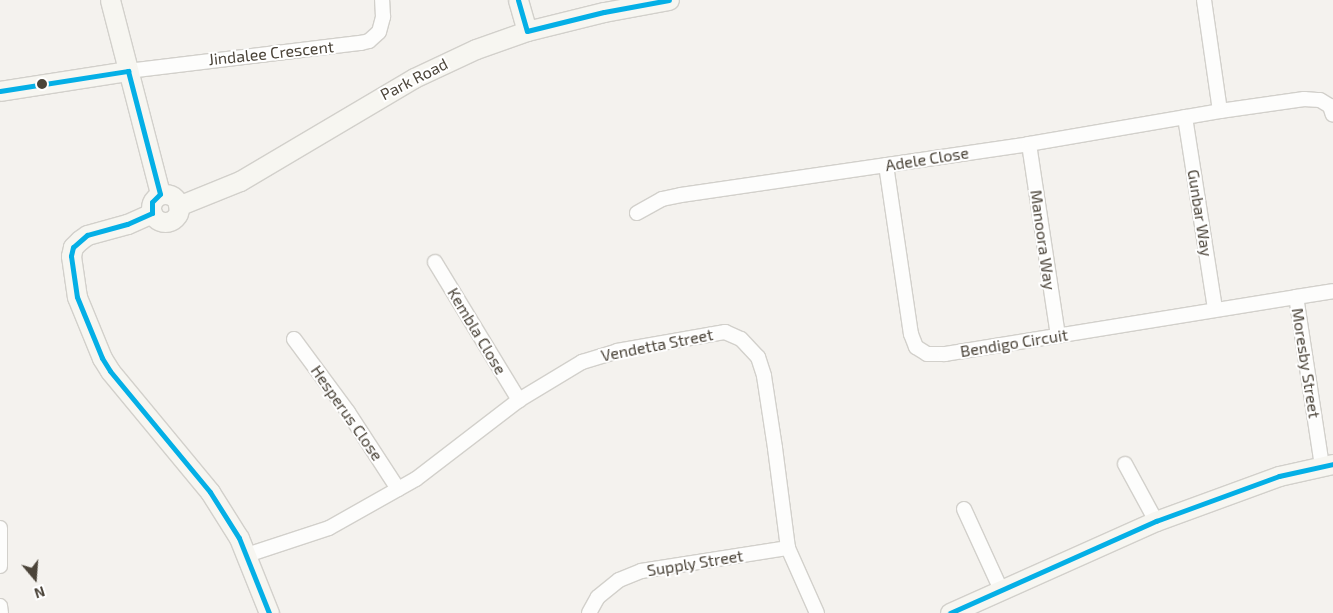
<!DOCTYPE html>
<style>
body{margin:0}
#map{position:relative;width:1333px;height:613px;overflow:hidden;background:#f4f2ee;font-family:"Exo 2",sans-serif}
div>[style]{position:absolute}
.roads{filter:drop-shadow(1px 0 #d2d0cb) drop-shadow(-1px 0 #d2d0cb) drop-shadow(0 1px #d2d0cb) drop-shadow(0 -1px #d2d0cb)}
.street>*{height:14px;margin:-7px;padding:0 7px;transform-origin:7px;border-radius:7px;background:#fdfdfc}
.secondary>*{height:19px;margin:-9.5px;padding:0 9.5px;transform-origin:9.5px;border-radius:9.5px;background:#f7f6f1}
.secondary>.ring{margin:-9.5px;padding:0;box-sizing:content-box;background:none;border:19px solid #f7f6f1;border-radius:50%}
.bus-1>*{height:5px;margin:-2.5px;padding:0 2.5px;transform-origin:2.5px;border-radius:2.5px;background:#04afe6}
.dots>*{width:14px;height:14px;translate:-50% -50%;box-sizing:border-box;border:2px solid #fff;border-radius:50%}
span{translate:-50% -50%;white-space:nowrap;text-align:center;line-height:1.15;-webkit-text-stroke:4px #fff;paint-order:stroke}
.street-label{font-size:16px;color:#4b4439}
.north{position:absolute;left:10px;top:553px;width:50px;height:50px;-webkit-text-stroke:4px #fff;paint-order:stroke;rotate:162deg;font-size:14px;font-weight:700;line-height:20px;text-align:center;color:#4b4439}
.north::after{content:'';display:block;margin:auto;width:18px;height:22px;background:#4b4439;clip-path:polygon(50% 0,100% 100%,50% 72%,0 100%)}
</style>
<div id="map">
<div class="roads">
<div class="street">
<div style="left:1204px;top:0;width:112px;rotate:81.8deg"></div>
<div style="left:1220px;top:111px;width:85px;rotate:-8.1deg"></div>
<div style="left:1304px;top:99px;width:16px;rotate:4deg"></div>
<div style="left:1320px;top:100px;width:12px;rotate:31deg"></div>
<div style="left:1330px;top:106px;width:9px;rotate:72deg"></div>
<div style="left:128px;top:71px;width:235px;rotate:-6.9deg"></div>
<div style="left:361px;top:43px;width:8px;rotate:-14deg"></div>
<div style="left:369px;top:41px;width:13px;rotate:-42deg"></div>
<div style="left:379px;top:32px;width:16px;rotate:-75deg"></div>
<div style="left:383px;top:17px;width:17px;rotate:-93deg"></div>
<div style="left:1185px;top:117px;width:194px;rotate:81.1deg"></div>
<div style="left:1029px;top:144px;width:194px;rotate:81.4deg"></div>
<div style="left:886px;top:165px;width:171px;rotate:81.6deg"></div>
<div style="left:911px;top:334px;width:14px;rotate:69deg"></div>
<div style="left:916px;top:347px;width:13px;rotate:32deg"></div>
<div style="left:927px;top:354px;width:18px"></div>
<div style="left:945px;top:354px;width:356px;rotate:-9.2deg"></div>
<div style="left:637px;top:213px;width:29px;rotate:-29deg"></div>
<div style="left:662px;top:199px;width:19px;rotate:-12deg"></div>
<div style="left:681px;top:195px;width:352px;rotate:-8.3deg"></div>
<div style="left:1029px;top:144px;width:194px;rotate:-9.8deg"></div>
<div style="left:435px;top:262px;width:162px;rotate:58.7deg"></div>
<div style="left:294px;top:339px;width:91px;rotate:53.5deg"></div>
<div style="left:348px;top:412px;width:92px;rotate:57deg"></div>
<div style="left:1125px;top:464px;width:65px;rotate:61.5deg"></div>
<div style="left:1322px;top:466px;width:171px;rotate:-98.7deg"></div>
<div style="left:1296px;top:297px;width:37px;rotate:-9deg"></div>
<div style="left:964px;top:509px;width:89px;rotate:65.4deg"></div>
<div style="left:0;top:528px;width:38px;rotate:90deg"></div>
<div style="left:247px;top:555px;width:86px;rotate:-18.2deg"></div>
<div style="left:329px;top:528px;width:100px;rotate:-29.4deg"></div>
<div style="left:416px;top:479px;width:130px;rotate:-37.5deg"></div>
<div style="left:519px;top:400px;width:74px;rotate:-31.1deg"></div>
<div style="left:582px;top:362px;width:37px;rotate:-17deg"></div>
<div style="left:617px;top:351px;width:110px;rotate:-10deg"></div>
<div style="left:725px;top:332px;width:17px;rotate:24deg"></div>
<div style="left:741px;top:339px;width:25px;rotate:47deg"></div>
<div style="left:758px;top:357px;width:20px;rotate:72deg"></div>
<div style="left:764px;top:376px;width:73px;rotate:81.3deg"></div>
<div style="left:775px;top:448px;width:101px;rotate:82.6deg"></div>
<div style="left:788px;top:548px;width:71px;rotate:66deg"></div>
<div style="left:0;top:606px;width:7px;rotate:82deg"></div>
<div style="left:589px;top:613px;width:18px;rotate:-61deg"></div>
<div style="left:598px;top:597px;width:27px;rotate:-39deg"></div>
<div style="left:619px;top:580px;width:24px;rotate:-22deg"></div>
<div style="left:641px;top:571px;width:149px;rotate:-8.9deg"></div>
</div>
<div class="secondary">
<div style="left:110px;top:0;width:200px;rotate:75.5deg"></div>
<div style="left:518px;top:0;width:32px;rotate:74deg"></div>
<div style="left:0;top:91px;width:130px;rotate:-8.9deg"></div>
<div class="ring" style="left:151px;top:194px;width:9px;height:9px"></div>
<div style="left:178px;top:206px;width:67px;rotate:-22deg"></div>
<div style="left:240px;top:181px;width:202px;rotate:-30.6deg"></div>
<div style="left:414px;top:78px;width:68px;rotate:-25.1deg"></div>
<div style="left:476px;top:49px;width:54px;rotate:-19.4deg"></div>
<div style="left:527px;top:31px;width:79px;rotate:-13.9deg"></div>
<div style="left:604px;top:12px;width:66px;rotate:-10.5deg"></div>
<div style="left:152px;top:213px;width:27px;rotate:156deg"></div>
<div style="left:127px;top:224px;width:41px;rotate:164.6deg"></div>
<div style="left:87px;top:235px;width:9px;rotate:144deg"></div>
<div style="left:80px;top:240px;width:10px;rotate:135deg"></div>
<div style="left:73px;top:247px;width:9px;rotate:103deg"></div>
<div style="left:71px;top:256px;width:41px;rotate:81.7deg"></div>
<div style="left:77px;top:297px;width:66px;rotate:67.7deg"></div>
<div style="left:102px;top:358px;width:15px;rotate:58deg"></div>
<div style="left:110px;top:371px;width:157px;rotate:50.4deg"></div>
<div style="left:210px;top:492px;width:54px;rotate:57.8deg"></div>
<div style="left:239px;top:538px;width:81px;rotate:68.2deg"></div>
<div style="left:950px;top:613px;width:226px;rotate:-24.1deg"></div>
<div style="left:1156px;top:521px;width:131px;rotate:-20.1deg"></div>
<div style="left:1279px;top:476px;width:55px;rotate:-12.5deg"></div>
</div>
</div>
<div class="bus-1">
<div style="left:518px;top:0;width:32px;rotate:74deg"></div>
<div style="left:527px;top:31px;width:79px;rotate:-13.9deg"></div>
<div style="left:604px;top:12px;width:66px;rotate:-10.5deg"></div>
<div style="left:0;top:91px;width:130px;rotate:-8.9deg"></div>
<div style="left:128px;top:71px;width:127px;rotate:75.4deg"></div>
<div style="left:160px;top:194px;width:11px;rotate:135deg"></div>
<div style="left:152px;top:202px;width:11px;rotate:90deg"></div>
<div style="left:152px;top:213px;width:27px;rotate:156deg"></div>
<div style="left:127px;top:224px;width:41px;rotate:164.6deg"></div>
<div style="left:87px;top:235px;width:18px;rotate:139deg"></div>
<div style="left:73px;top:247px;width:9px;rotate:103deg"></div>
<div style="left:71px;top:256px;width:41px;rotate:81.7deg"></div>
<div style="left:77px;top:297px;width:66px;rotate:67.7deg"></div>
<div style="left:102px;top:358px;width:15px;rotate:58deg"></div>
<div style="left:110px;top:371px;width:157px;rotate:50.4deg"></div>
<div style="left:210px;top:492px;width:54px;rotate:57.8deg"></div>
<div style="left:239px;top:538px;width:81px;rotate:68.2deg"></div>
<div style="left:950px;top:613px;width:226px;rotate:-24.1deg"></div>
<div style="left:1156px;top:521px;width:131px;rotate:-20.1deg"></div>
<div style="left:1279px;top:476px;width:55px;rotate:-12.5deg"></div>
</div>
<div class="dots">
<div style="left:42px;top:84px;background:#4b4439"></div>
</div>
<div class="street-label">
<span style="left:271px;top:53px;rotate:-6deg">Jindalee Crescent</span>
<span style="left:414px;top:79px;rotate:-27deg">Park Road</span>
<span style="left:927px;top:159px;rotate:-9deg">Adele Close</span>
<span style="left:1200px;top:213px;rotate:81deg">Gunbar Way</span>
<span style="left:1043px;top:240px;rotate:82deg">Manoora Way</span>
<span style="left:477px;top:331px;rotate:59deg">Kembla Close</span>
<span style="left:1014px;top:343px;rotate:-9deg">Bendigo Circuit</span>
<span style="left:657px;top:345px;rotate:-11deg">Vendetta Street</span>
<span style="left:1306px;top:363px;rotate:81deg">Moresby Street</span>
<span style="left:347px;top:413px;rotate:55deg">Hesperus Close</span>
<span style="left:695px;top:563px;rotate:-9deg">Supply Street</span>
</div>
<div class="north">N</div>
</div>
